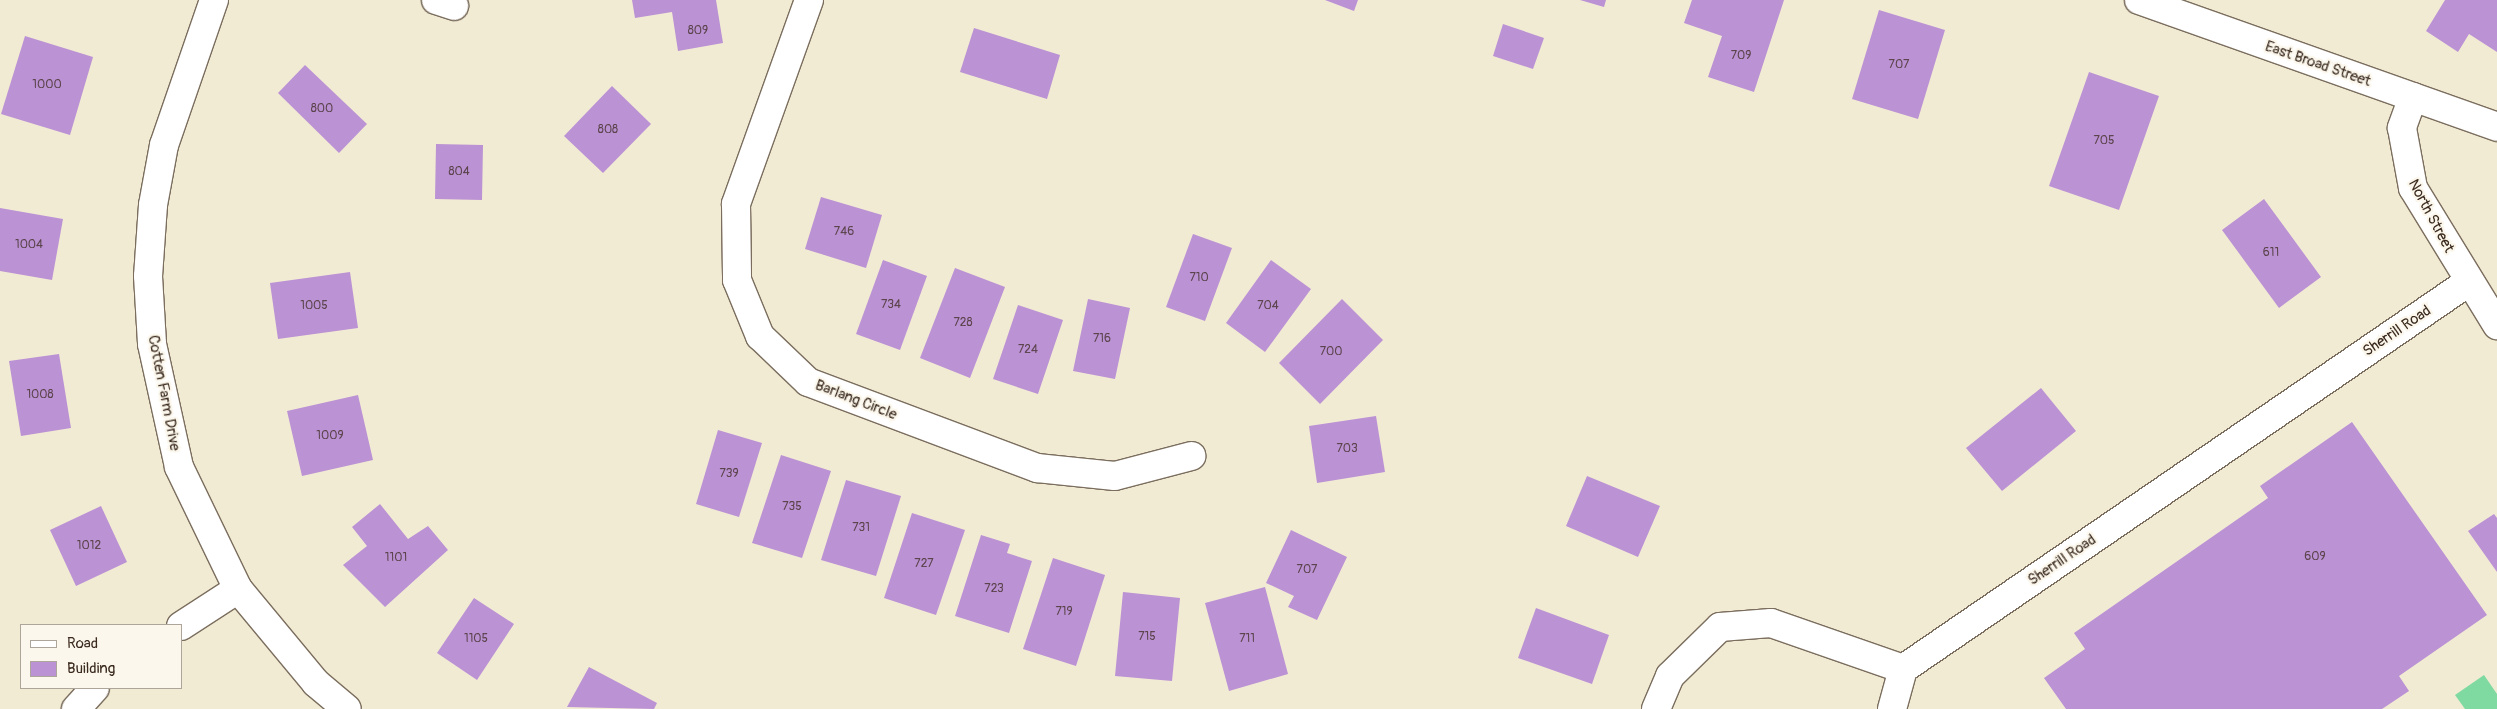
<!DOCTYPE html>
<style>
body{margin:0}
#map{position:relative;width:2497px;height:709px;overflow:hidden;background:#f2ebd4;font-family:Pangolin,sans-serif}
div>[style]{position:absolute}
.green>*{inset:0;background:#7fdaa1}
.building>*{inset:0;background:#bb92d4}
.roads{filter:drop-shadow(1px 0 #7b6e5e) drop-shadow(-1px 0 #7b6e5e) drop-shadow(0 1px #7b6e5e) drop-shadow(0 -1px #7b6e5e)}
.minor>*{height:28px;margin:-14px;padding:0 14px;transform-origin:14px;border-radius:14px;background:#fff}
.secondary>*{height:28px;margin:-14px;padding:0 14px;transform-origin:14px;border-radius:14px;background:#fff}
span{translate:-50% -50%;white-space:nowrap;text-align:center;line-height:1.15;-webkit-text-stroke:4.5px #fbf7ec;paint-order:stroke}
.number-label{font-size:12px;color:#5b444c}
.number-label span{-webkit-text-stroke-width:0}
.street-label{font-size:15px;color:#3b2a1e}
.legend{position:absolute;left:20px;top:624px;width:162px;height:65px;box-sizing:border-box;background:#fbf7ec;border:1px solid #aea59a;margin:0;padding:6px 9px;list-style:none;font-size:15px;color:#3b2a1e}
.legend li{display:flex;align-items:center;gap:10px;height:25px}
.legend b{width:25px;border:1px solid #aea59a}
</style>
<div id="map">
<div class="green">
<div style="clip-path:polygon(2484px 675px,2497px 694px,2497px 709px,2465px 709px,2455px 695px)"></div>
</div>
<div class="building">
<div style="clip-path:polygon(632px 0,716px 0,723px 43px,678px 51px,672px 12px,635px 18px)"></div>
<div style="clip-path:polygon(1325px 0,1358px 0,1354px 11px)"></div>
<div style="clip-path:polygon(1580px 0,1606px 0,1604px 7px)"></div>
<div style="clip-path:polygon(1692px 0,1784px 0,1754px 92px,1708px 77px,1722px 36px,1684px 23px)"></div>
<div style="clip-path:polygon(2445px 0,2497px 0,2497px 52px,2469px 34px,2458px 52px,2426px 31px)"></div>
<div style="clip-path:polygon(1879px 10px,1945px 30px,1918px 119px,1852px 99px)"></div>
<div style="clip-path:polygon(1503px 24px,1544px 38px,1533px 69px,1493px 56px)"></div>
<div style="clip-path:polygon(974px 28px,1060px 55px,1047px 99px,960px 72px)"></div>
<div style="clip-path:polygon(25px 36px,93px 57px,70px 135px,1px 114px)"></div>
<div style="clip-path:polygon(305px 65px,367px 124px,339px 153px,278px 93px)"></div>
<div style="clip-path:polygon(2089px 72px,2159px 96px,2119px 210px,2049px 186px)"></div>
<div style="clip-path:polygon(612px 86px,651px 124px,603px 173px,564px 136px)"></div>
<div style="clip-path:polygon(436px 144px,483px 145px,482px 200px,435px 199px)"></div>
<div style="clip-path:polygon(821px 197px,882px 215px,866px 268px,805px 249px)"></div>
<div style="clip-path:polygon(2264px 199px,2321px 277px,2279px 308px,2222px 230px)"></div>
<div style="clip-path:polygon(0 208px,63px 219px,52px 280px,0 271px)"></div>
<div style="clip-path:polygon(1193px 234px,1232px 248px,1205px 321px,1166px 307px)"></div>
<div style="clip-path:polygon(883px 260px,927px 276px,900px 350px,856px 334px)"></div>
<div style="clip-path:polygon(1271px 260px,1311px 289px,1265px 352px,1226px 323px)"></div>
<div style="clip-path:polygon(955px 268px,1005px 287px,970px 378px,920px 358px)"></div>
<div style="clip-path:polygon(350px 272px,358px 328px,278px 339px,270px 283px)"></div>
<div style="clip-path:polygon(1088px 299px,1130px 308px,1115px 379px,1073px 371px)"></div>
<div style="clip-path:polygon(1342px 299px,1383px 340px,1320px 404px,1279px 363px)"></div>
<div style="clip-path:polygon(1018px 305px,1063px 320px,1038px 394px,993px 379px)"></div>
<div style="clip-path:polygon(59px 354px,71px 428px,21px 436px,9px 361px)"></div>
<div style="clip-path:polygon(2041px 388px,2076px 431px,2002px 491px,1966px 448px)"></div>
<div style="clip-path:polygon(358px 395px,373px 460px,302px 476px,287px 411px)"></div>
<div style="clip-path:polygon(1376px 416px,1385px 472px,1317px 483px,1309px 426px)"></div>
<div style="clip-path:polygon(2352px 422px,2487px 615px,2399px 676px,2409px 691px,2382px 709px,2066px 709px,2044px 678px,2085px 649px,2074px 633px,2268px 498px,2260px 486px)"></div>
<div style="clip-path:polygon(718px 430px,762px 443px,739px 517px,696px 504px)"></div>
<div style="clip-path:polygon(781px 455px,831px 471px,802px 558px,752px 543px)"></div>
<div style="clip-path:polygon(1587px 476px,1660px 506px,1638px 557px,1566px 526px)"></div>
<div style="clip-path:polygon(846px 480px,901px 496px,876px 576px,821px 560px)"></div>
<div style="clip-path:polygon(380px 504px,408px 539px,428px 526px,448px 550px,385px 607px,343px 565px,367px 546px,352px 527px)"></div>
<div style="clip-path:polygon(101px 506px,127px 562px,76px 586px,50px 530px)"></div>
<div style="clip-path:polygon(912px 513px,965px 530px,936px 615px,884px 598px)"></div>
<div style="clip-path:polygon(2494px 514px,2497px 518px,2497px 572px,2468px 531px)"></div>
<div style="clip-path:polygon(1291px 530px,1347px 557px,1317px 620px,1288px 607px,1294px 596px,1266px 583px)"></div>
<div style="clip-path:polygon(981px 535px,1010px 544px,1007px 553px,1032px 561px,1009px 633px,955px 616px)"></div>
<div style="clip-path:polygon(1053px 558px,1105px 575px,1076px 666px,1023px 649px)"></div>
<div style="clip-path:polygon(1265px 587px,1288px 674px,1229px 691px,1205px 603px)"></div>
<div style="clip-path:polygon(1123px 592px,1180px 598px,1172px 681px,1115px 676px)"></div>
<div style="clip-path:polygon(474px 598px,514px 624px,477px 680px,437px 653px)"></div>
<div style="clip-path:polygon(1536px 608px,1609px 635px,1592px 684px,1518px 658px)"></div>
<div style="clip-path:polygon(589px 667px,657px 703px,654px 709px,567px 707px)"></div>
</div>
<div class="roads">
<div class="minor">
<div style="left:214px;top:0;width:153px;rotate:109deg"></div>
<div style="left:164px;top:145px;width:61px;rotate:100.4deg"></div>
<div style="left:153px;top:205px;width:71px;rotate:94deg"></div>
<div style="left:148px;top:276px;width:68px;rotate:86.6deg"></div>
<div style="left:152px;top:344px;width:126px;rotate:77.6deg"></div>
<div style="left:179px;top:467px;width:136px;rotate:64.2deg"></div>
<div style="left:238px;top:589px;width:122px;rotate:50.3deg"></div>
<div style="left:316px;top:683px;width:40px;rotate:40deg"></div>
<div style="left:436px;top:0;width:19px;rotate:18deg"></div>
<div style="left:809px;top:0;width:217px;rotate:109.7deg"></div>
<div style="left:736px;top:204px;width:76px;rotate:89.2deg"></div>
<div style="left:737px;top:280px;width:61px;rotate:67.7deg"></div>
<div style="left:760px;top:336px;width:66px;rotate:43.8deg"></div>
<div style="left:808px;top:382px;width:245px;rotate:20.6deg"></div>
<div style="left:1037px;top:468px;width:78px;rotate:5.9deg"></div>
<div style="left:1115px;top:476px;width:79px;rotate:-14.7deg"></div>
<div style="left:2413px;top:97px;width:33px;rotate:110deg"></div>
<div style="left:2402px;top:128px;width:61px;rotate:79.6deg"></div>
<div style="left:2413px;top:188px;width:161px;rotate:58.5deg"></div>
<div style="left:181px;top:626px;width:68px;rotate:-33deg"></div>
<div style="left:1903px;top:669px;width:683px;rotate:-34.39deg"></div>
<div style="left:76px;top:709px;width:28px;rotate:-48deg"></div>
<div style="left:1656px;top:709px;width:36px;rotate:-67deg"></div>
<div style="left:1670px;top:676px;width:70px;rotate:-44.4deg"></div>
<div style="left:1720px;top:627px;width:51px;rotate:-4.5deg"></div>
<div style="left:1771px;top:623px;width:140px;rotate:19.2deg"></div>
<div style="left:1892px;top:709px;width:41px;rotate:-74.6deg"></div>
</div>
<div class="secondary">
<div style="left:2139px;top:0;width:380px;rotate:19.5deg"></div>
</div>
</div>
<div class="number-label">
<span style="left:698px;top:31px">809</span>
<span style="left:1741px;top:56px">709</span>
<span style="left:1899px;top:65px">707</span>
<span style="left:47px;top:85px">1000</span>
<span style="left:322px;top:109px">800</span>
<span style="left:608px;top:130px">808</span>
<span style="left:2104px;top:141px">705</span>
<span style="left:459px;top:172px">804</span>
<span style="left:844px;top:232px">746</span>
<span style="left:29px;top:245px">1004</span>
<span style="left:2271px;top:253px">611</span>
<span style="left:1199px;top:278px">710</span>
<span style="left:891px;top:305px">734</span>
<span style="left:314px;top:306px">1005</span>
<span style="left:1268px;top:306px">704</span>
<span style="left:963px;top:323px">728</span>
<span style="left:1102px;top:339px">716</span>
<span style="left:1028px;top:350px">724</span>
<span style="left:1331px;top:352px">700</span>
<span style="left:40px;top:395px">1008</span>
<span style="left:330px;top:436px">1009</span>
<span style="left:1347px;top:449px">703</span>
<span style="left:729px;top:474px">739</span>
<span style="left:792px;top:507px">735</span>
<span style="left:861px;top:528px">731</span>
<span style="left:89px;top:546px">1012</span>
<span style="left:2315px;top:557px">609</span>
<span style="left:396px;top:558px">1101</span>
<span style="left:924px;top:564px">727</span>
<span style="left:1307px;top:570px">707</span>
<span style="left:994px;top:589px">723</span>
<span style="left:1064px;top:612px">719</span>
<span style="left:1147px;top:637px">715</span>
<span style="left:476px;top:639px">1105</span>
<span style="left:1247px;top:639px">711</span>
</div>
<div class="street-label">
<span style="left:2318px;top:64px;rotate:19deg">East Broad Street</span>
<span style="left:2431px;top:216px;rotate:62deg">North Street</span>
<span style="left:2397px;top:331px;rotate:-34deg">Sherrill Road</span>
<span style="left:164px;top:393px;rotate:79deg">Cotten Farm Drive</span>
<span style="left:856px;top:400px;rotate:21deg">Barlang Circle</span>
<span style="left:2062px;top:560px;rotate:-34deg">Sherrill Road</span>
</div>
<ul class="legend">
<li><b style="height:6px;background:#fff"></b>Road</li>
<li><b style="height:14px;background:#bb92d4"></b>Building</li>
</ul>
</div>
